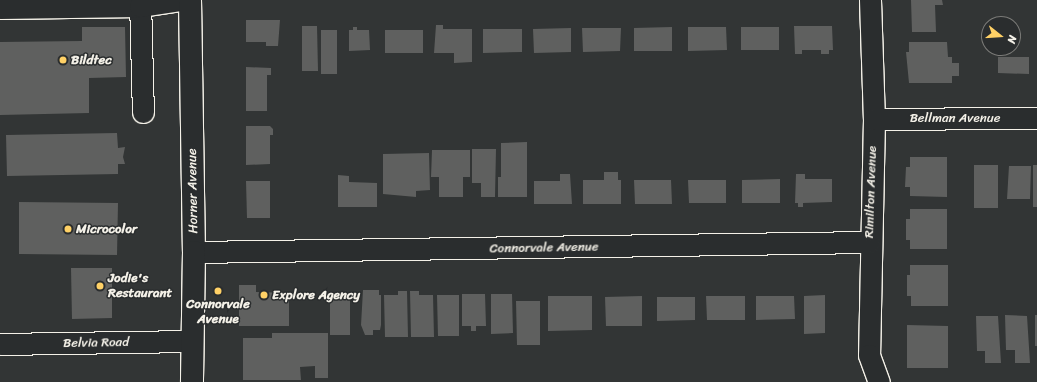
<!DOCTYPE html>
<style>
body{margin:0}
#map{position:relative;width:1037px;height:382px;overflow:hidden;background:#323535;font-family:Sriracha,sans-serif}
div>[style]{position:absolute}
.building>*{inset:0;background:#5f605f}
.roads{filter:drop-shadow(1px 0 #f4f1e8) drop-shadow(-1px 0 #f4f1e8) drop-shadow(0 1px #f4f1e8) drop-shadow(0 -1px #f4f1e8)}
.minor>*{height:21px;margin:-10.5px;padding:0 10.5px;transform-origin:10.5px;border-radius:10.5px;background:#2a2d2e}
.major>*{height:22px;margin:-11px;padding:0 11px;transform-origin:11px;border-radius:11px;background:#2a2d2e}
.dots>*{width:11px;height:11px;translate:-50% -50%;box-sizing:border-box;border:2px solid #2a2d2e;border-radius:50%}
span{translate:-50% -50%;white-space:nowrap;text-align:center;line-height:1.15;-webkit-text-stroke:3px #2a2d2e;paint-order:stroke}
.poi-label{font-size:13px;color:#f4f1e8;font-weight:700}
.left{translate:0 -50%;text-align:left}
.street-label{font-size:13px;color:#f4f1e8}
.north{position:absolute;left:981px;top:16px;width:40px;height:40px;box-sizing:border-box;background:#2a2d2e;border:1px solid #7b7b78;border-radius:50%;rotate:107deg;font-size:11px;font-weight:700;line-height:16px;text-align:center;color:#f4f1e8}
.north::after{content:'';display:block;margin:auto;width:14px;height:18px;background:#ffd166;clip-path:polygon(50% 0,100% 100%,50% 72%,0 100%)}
</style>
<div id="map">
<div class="building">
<div style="clip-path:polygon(911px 0,942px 0,943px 5px,935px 5px,936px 32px,912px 32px)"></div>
<div style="clip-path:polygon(246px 20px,280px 20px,278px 46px,266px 46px,266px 42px,246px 42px)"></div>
<div style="clip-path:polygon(436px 25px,443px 25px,443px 29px,472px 29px,472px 62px,454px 63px,454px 53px,434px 53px)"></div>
<div style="clip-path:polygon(302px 26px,317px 26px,318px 71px,302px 71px)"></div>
<div style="clip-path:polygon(794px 26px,832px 26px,833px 50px,829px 50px,829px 54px,821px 54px,821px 50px,802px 50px,802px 54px,795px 54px)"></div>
<div style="clip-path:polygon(82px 27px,125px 27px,126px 77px,89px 78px,89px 113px,0 115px,0 42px,82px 41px)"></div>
<div style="clip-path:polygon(353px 27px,357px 27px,357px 30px,369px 30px,370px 50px,349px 51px,349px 30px,353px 30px)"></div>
<div style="clip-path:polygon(672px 27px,672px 51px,634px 51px,634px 28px)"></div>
<div style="clip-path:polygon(688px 27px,726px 27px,727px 50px,688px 51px)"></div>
<div style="clip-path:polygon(741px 27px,779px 27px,779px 50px,741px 50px)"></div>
<div style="clip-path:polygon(571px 28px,571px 52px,534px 53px,533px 29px)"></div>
<div style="clip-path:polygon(582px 28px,621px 28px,620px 51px,583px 52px)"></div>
<div style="clip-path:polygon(483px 29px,522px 29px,522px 52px,483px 53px)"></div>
<div style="clip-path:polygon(321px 30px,337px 30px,337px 74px,321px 74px)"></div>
<div style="clip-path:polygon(385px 30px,423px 30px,423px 53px,385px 53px)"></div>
<div style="clip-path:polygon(909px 42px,947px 42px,948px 57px,952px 57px,952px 63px,959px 63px,959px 76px,952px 76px,952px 83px,909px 83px,906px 52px,909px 52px)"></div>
<div style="clip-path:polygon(998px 57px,1029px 57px,1029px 74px,998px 73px)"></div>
<div style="clip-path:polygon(246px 67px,271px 68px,271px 75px,267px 75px,267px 111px,246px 111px)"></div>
<div style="clip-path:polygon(246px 126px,270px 126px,273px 129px,273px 135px,270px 135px,270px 164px,246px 165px)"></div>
<div style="clip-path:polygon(117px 133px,118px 148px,125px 147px,123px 157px,125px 164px,118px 164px,118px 174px,7px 176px,6px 135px)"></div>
<div style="clip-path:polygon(527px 142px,527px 197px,498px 197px,498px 177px,501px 177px,501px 143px)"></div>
<div style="clip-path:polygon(472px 149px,496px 149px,495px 197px,481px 197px,481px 183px,472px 183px)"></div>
<div style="clip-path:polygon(432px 150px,470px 150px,470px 177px,463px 177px,463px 197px,439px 197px,439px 177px,431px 177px)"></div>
<div style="clip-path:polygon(429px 153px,430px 190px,416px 191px,416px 197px,383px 194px,383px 154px)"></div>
<div style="clip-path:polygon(910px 157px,947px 157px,947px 197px,910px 196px,910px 187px,905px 187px,906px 167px,910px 167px)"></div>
<div style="clip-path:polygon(974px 165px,998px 165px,998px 208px,974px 208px)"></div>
<div style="clip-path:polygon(1033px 165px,1037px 165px,1037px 207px,1033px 207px)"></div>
<div style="clip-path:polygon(1009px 166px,1031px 166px,1030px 199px,1007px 199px)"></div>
<div style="clip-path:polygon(604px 172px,618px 172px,618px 180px,621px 180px,621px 204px,583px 204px,583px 180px,604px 180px)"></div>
<div style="clip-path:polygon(560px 174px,570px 174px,572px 204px,534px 204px,534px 181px,560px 181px)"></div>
<div style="clip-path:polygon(796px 174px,805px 174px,805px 179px,832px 179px,832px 202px,803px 203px,803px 207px,798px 207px,798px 203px,795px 203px)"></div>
<div style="clip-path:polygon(338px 175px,349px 176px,349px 182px,377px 183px,377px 207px,338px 207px)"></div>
<div style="clip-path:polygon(780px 179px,780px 203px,742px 203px,742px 180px)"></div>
<div style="clip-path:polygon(634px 180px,671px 180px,672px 204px,635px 204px)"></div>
<div style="clip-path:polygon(688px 180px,726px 180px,726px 203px,689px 203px)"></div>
<div style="clip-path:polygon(246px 181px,270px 181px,270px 218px,247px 218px)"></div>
<div style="clip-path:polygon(19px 202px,118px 203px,117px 255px,19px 254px)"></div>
<div style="clip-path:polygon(910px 209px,947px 209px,947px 249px,910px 249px,910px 240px,906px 240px,906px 219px,910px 219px)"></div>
<div style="clip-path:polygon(910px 265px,948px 265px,948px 306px,911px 306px,911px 296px,907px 296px,907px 275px,910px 275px)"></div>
<div style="clip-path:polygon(71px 268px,112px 268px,112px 318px,72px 319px)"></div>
<div style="clip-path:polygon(239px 285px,256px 285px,256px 292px,289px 293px,289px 326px,239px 326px)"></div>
<div style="clip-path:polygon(363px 290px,379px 290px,379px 295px,381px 295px,381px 325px,380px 330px,373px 330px,373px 335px,365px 335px,361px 325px)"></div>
<div style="clip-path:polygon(398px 291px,407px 291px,408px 337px,385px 337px,384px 295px,398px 295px)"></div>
<div style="clip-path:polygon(410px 291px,419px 291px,419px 295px,433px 295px,434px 337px,411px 337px)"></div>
<div style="clip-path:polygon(462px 294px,485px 294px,486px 326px,476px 326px,476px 331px,471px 331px,471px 326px,462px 326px)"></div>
<div style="clip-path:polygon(491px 294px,512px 294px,513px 333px,491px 334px)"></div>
<div style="clip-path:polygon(437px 295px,459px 295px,459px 336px,438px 336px)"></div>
<div style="clip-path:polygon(825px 295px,825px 333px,804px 334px,804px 296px)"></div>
<div style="clip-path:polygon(548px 296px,592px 296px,592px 330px,548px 331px)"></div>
<div style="clip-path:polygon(642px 296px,642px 326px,606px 326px,605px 297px)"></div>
<div style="clip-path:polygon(706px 296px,745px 296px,745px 320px,707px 320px)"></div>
<div style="clip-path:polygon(756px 296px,794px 296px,795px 319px,756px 320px)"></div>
<div style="clip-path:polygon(657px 297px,695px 297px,695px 320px,657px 321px)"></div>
<div style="clip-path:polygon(330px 298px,350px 298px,350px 335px,330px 335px)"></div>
<div style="clip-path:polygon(516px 301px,540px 301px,540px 345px,517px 345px)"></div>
<div style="clip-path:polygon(1005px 315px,1027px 316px,1030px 363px,1015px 363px,1015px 350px,1006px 350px)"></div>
<div style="clip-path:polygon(1035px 315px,1037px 315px,1037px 346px,1035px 346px)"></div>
<div style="clip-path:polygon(976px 316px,998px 316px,1001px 363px,985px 363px,985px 351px,977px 351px)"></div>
<div style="clip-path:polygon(907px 325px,948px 326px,948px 368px,907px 368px)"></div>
<div style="clip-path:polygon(272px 333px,328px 333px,328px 378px,315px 378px,315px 366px,300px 367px,301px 380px,243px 380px,243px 338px,272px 338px)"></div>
</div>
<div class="roads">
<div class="minor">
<div style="left:140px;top:0;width:112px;rotate:88.5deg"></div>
<div style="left:870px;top:0;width:119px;rotate:88.1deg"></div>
<div style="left:874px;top:119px;width:236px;rotate:91.2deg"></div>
<div style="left:869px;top:355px;width:29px;rotate:70deg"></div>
<div style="left:0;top:8px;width:140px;rotate:-0.8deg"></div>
<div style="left:140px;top:6px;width:40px;rotate:-8.5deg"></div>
<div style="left:874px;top:119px;width:163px;rotate:-0.4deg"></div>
<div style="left:194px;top:252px;width:675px;rotate:-0.85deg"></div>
<div style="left:0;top:344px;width:192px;rotate:-0.9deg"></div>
</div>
<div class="major">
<div style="left:190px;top:0;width:252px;rotate:89.1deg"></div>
<div style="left:194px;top:252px;width:130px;rotate:90.9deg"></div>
</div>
</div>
<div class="dots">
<div style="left:63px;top:60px;background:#ffd166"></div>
<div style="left:68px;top:229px;background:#ffd166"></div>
<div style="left:100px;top:286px;background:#ffd166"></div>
<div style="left:218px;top:291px;background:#ffd166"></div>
<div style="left:264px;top:295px;background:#ffd166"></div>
</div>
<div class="poi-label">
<span class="left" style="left:71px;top:60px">Bildtec</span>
<span class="left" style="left:76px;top:229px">Microcolor</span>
<span class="left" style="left:108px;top:286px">Jodie's<br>Restaurant</span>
<span class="left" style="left:272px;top:295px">Explore Agency</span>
<span style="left:218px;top:312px">Connorvale<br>Avenue</span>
</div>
<div class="street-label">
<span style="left:955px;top:118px">Bellman Avenue</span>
<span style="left:193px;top:191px;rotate:-91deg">Horner Avenue</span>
<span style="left:871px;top:192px;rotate:-88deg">Rimilton Avenue</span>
<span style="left:544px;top:248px;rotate:-1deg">Connorvale Avenue</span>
<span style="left:96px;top:343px;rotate:-1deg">Belvia Road</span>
</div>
<div class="north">N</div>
</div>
